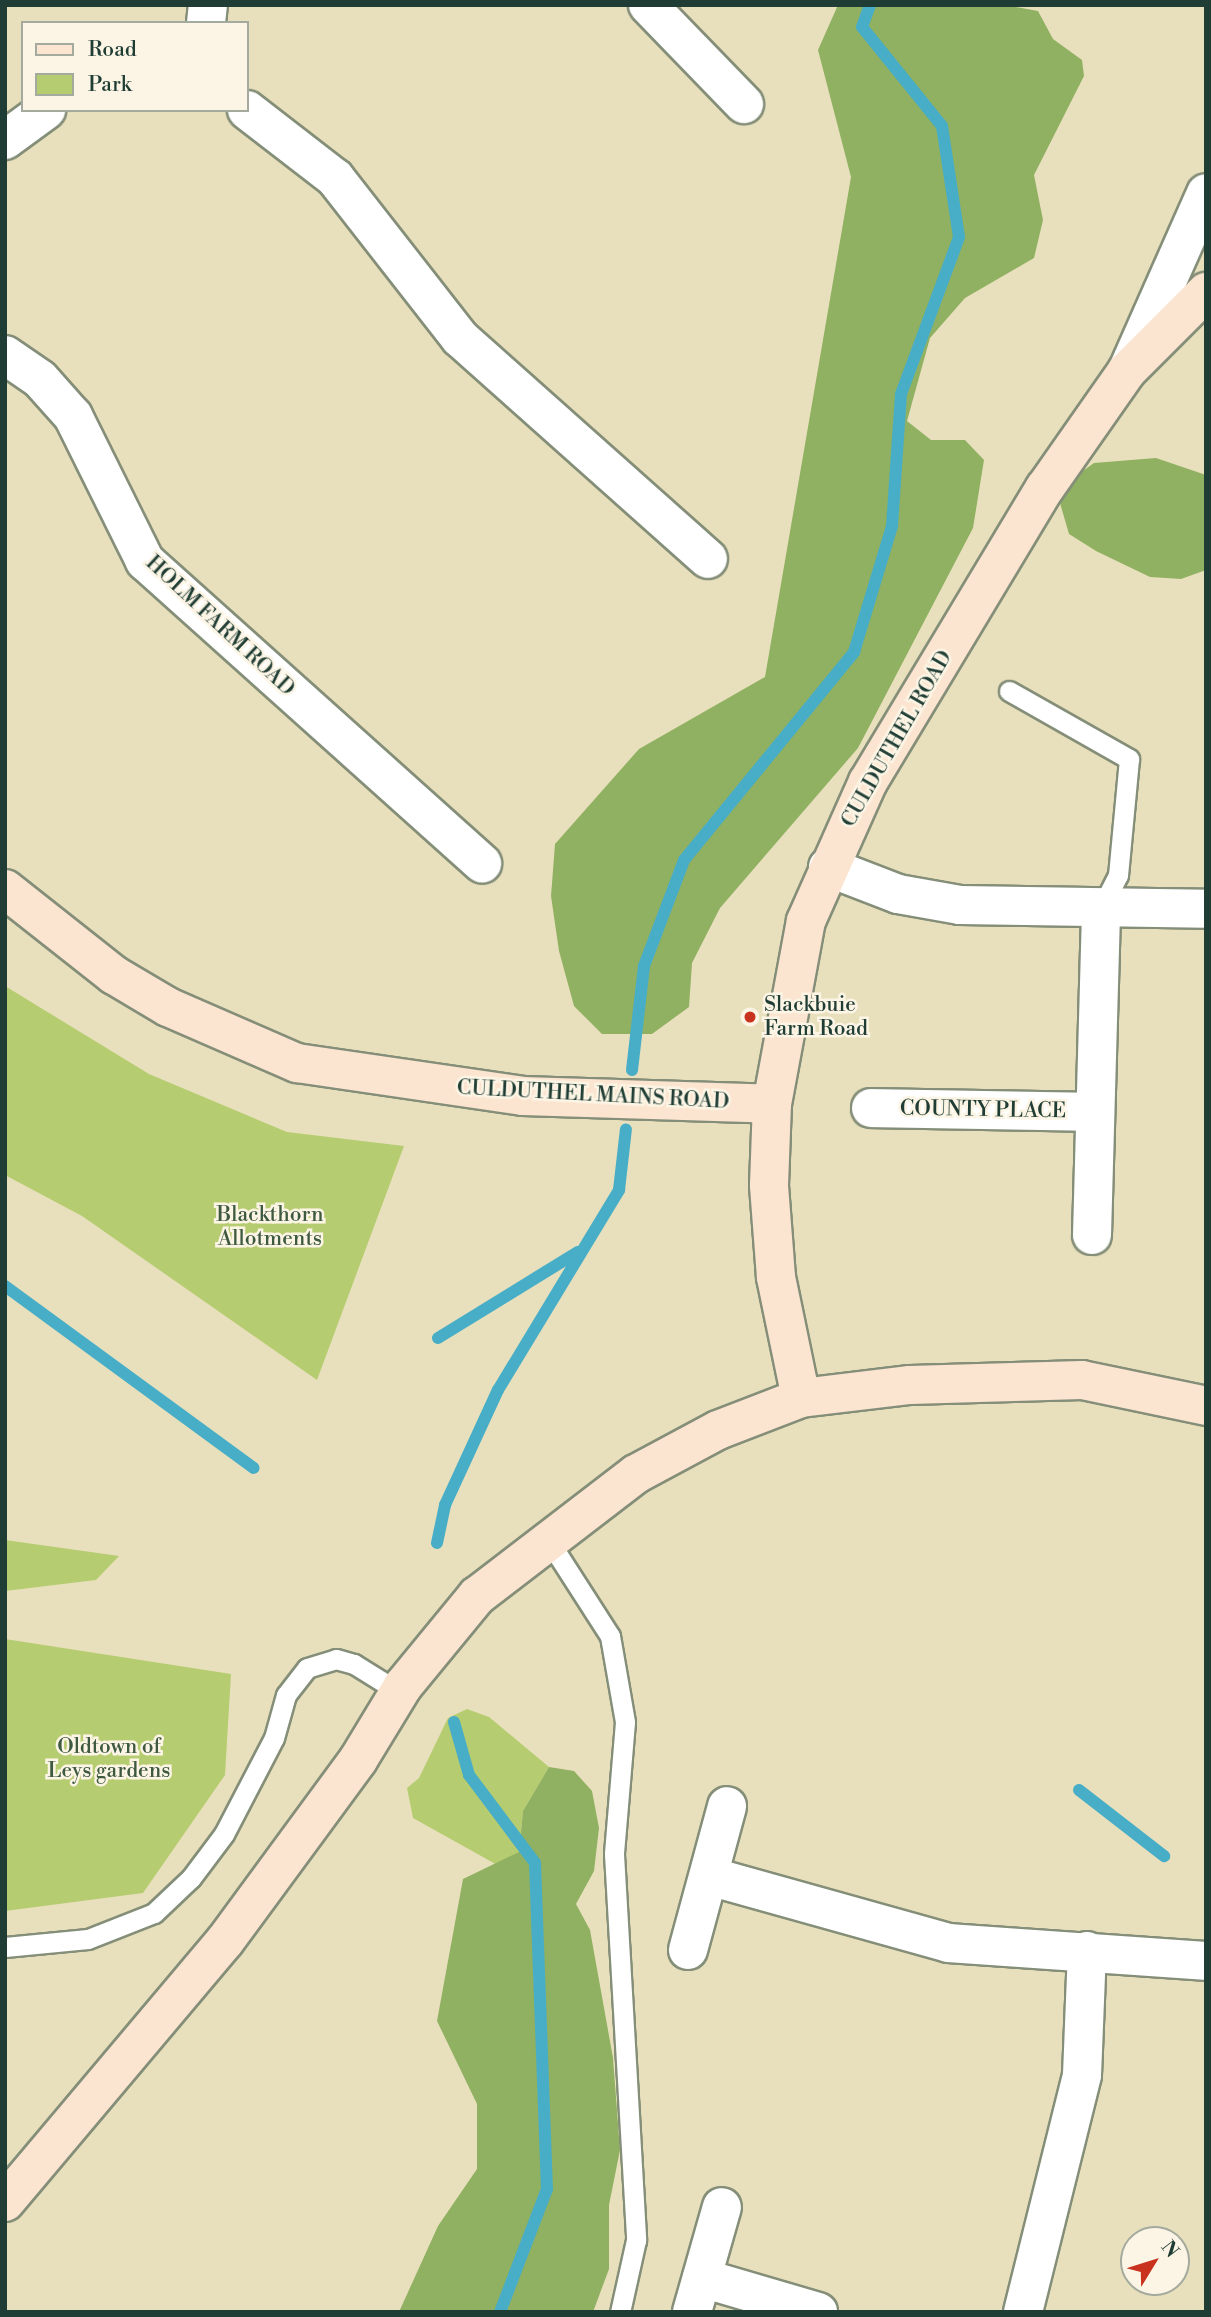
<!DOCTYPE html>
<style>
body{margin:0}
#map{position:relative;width:1211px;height:2317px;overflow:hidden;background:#e8e0bc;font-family:"Libre Bodoni",serif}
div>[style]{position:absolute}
.green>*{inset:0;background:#b6cc70}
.forest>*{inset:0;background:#90b062}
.stream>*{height:12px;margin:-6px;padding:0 6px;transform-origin:6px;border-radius:6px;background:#48aec7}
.roads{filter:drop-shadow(2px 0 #848e78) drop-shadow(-2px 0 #848e78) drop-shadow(0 2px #848e78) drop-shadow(0 -2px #848e78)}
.lane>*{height:19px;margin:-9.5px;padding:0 9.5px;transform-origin:9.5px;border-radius:9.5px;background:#fff}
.street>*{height:38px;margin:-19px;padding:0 19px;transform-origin:19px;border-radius:19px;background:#fff}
.secondary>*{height:38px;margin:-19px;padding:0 19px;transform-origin:19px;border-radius:19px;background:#fce5d0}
.dots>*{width:19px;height:19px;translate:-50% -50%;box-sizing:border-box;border:4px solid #fcf5e5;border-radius:50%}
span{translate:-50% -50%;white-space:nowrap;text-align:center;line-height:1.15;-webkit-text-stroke:5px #fcf5e5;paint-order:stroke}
.street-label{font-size:21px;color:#1f3d34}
.poi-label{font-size:21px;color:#1f3d34}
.left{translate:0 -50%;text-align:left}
.park-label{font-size:21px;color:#3d5a40}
.frame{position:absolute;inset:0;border:7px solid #1f3d34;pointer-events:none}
.legend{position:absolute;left:21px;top:21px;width:228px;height:91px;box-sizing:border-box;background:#fcf5e5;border:2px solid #a4ab9e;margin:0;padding:9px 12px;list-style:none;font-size:21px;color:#1f3d34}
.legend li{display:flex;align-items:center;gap:14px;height:35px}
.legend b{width:35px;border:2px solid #a4ab9e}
.north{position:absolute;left:1120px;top:2226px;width:70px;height:70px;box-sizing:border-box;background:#fcf5e5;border:2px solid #a4ab9e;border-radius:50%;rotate:52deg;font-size:19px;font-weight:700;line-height:28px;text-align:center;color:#1f3d34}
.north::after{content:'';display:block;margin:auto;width:24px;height:32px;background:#c8321e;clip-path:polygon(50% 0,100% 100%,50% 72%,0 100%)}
</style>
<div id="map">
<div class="green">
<div style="clip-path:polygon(5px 986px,149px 1074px,287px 1132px,404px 1146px,317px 1380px,82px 1216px,5px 1175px)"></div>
<div style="clip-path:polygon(5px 1540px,119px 1556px,96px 1580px,5px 1591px)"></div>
<div style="clip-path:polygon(5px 1639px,231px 1674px,225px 1775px,143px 1893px,5px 1911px)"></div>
<div style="clip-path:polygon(467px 1709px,489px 1717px,549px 1767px,523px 1811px,519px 1852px,499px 1866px,413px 1818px,407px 1788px,419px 1778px,448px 1718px)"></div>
</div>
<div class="forest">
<div style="clip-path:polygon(838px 5px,1004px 5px,1038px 11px,1053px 39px,1082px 60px,1084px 76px,1034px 175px,1043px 220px,1034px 258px,965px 298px,930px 338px,907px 421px,931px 440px,965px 440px,984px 460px,973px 528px,858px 748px,720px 908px,692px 963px,689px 1007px,652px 1034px,602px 1034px,574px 1006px,559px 951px,551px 896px,555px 844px,639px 749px,765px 677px,851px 177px,818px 50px)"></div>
<div style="clip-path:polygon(1156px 458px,1206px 475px,1206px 570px,1181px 579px,1150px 577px,1096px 551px,1069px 534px,1060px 503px,1070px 480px,1094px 463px)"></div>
<div style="clip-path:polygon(549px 1767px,574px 1771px,592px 1791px,599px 1828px,594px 1871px,576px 1904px,590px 1930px,613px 2058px,620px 2150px,609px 2205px,609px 2269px,593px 2312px,399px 2312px,438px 2226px,477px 2169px,477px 2104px,437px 2021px,463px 1879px,519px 1852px,523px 1811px)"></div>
</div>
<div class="stream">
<div style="left:632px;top:1070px;width:105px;rotate:-83.4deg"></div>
<div style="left:644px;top:966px;width:113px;rotate:-69.3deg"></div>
<div style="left:684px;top:860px;width:269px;rotate:-50.7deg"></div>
<div style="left:854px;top:652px;width:132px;rotate:-73.2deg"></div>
<div style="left:892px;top:526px;width:132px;rotate:-86.1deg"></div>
<div style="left:901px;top:394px;width:167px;rotate:-69.7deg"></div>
<div style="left:959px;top:237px;width:112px;rotate:-98.7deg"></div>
<div style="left:942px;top:126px;width:127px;rotate:-128.9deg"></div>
<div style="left:862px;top:27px;width:23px;rotate:-70deg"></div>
<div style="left:5px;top:1286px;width:308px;rotate:36.2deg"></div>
<div style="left:438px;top:1338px;width:164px;rotate:-31.6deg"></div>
<div style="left:437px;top:1543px;width:39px;rotate:-78deg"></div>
<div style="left:445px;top:1505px;width:127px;rotate:-65.3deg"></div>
<div style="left:498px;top:1390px;width:234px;rotate:-58.8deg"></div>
<div style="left:619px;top:1190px;width:61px;rotate:-83.5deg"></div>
<div style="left:454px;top:1722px;width:55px;rotate:74.2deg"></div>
<div style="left:469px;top:1775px;width:110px;rotate:53.1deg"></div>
<div style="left:535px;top:1863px;width:326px;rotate:87.9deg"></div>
<div style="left:547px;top:2189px;width:132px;rotate:110.9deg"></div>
<div style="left:1079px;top:1790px;width:108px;rotate:37.8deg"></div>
</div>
<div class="roads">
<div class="lane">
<div style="left:1009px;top:691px;width:138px;rotate:29.5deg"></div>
<div style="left:1129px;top:759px;width:117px;rotate:95.4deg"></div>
<div style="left:1118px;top:875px;width:37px;rotate:117deg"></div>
<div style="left:547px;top:1538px;width:117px;rotate:57.3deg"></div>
<div style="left:610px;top:1636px;width:87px;rotate:80.1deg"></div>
<div style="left:625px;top:1722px;width:132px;rotate:94.8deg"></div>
<div style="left:614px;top:1854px;width:387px;rotate:86.7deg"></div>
<div style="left:636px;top:2240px;width:74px;rotate:102.5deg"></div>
<div style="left:5px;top:1947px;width:83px;rotate:-5.5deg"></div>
<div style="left:88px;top:1939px;width:71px;rotate:-21.5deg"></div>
<div style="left:154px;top:1913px;width:51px;rotate:-43.4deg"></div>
<div style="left:191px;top:1878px;width:55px;rotate:-53.1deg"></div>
<div style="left:224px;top:1834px;width:108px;rotate:-62.5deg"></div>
<div style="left:274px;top:1738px;width:45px;rotate:-74.4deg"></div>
<div style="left:286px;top:1695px;width:34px;rotate:-52deg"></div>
<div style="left:307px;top:1668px;width:30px;rotate:-17deg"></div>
<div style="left:336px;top:1659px;width:19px;rotate:16deg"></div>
<div style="left:354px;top:1664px;width:53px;rotate:31.9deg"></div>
</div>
<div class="street">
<div style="left:648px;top:5px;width:138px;rotate:45.9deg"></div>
<div style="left:206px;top:23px;width:18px;rotate:-84deg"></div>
<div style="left:247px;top:110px;width:111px;rotate:37.7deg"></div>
<div style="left:335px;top:178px;width:203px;rotate:52deg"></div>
<div style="left:460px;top:338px;width:332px;rotate:41.7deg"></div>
<div style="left:5px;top:140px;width:51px;rotate:-36.2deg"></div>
<div style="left:5px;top:355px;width:42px;rotate:34.4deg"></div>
<div style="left:40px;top:379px;width:50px;rotate:48.3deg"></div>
<div style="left:73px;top:416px;width:162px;rotate:63.6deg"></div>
<div style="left:145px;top:561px;width:453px;rotate:41.9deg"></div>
<div style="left:1129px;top:367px;width:190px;rotate:-66.1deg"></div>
<div style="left:828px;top:867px;width:75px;rotate:21.1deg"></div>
<div style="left:898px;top:894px;width:63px;rotate:10.1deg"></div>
<div style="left:960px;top:905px;width:246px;rotate:0.9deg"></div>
<div style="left:871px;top:1108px;width:224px;rotate:1deg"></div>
<div style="left:1092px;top:1235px;width:327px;rotate:-88.4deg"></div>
<div style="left:709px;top:1876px;width:249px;rotate:15.6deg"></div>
<div style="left:949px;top:1943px;width:258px;rotate:4deg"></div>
<div style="left:688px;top:1950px;width:149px;rotate:-74.8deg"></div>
<div style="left:702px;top:2278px;width:121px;rotate:16.3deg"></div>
<div style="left:692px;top:2312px;width:109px;rotate:-74.1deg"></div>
<div style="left:1023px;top:2312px;width:244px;rotate:-76deg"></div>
<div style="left:1082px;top:2075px;width:124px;rotate:-87.7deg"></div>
</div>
<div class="secondary">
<div style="left:5px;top:889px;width:139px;rotate:38.3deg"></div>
<div style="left:114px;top:975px;width:63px;rotate:30.7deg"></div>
<div style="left:168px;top:1007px;width:141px;rotate:23.5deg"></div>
<div style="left:297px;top:1063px;width:228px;rotate:8.3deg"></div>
<div style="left:523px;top:1096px;width:249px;rotate:1.8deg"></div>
<div style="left:801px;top:1398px;width:124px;rotate:-101.7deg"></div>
<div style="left:776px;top:1277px;width:92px;rotate:-94.4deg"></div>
<div style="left:769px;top:1185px;width:81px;rotate:-87.9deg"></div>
<div style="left:772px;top:1104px;width:186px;rotate:-79.5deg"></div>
<div style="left:806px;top:921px;width:152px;rotate:-66deg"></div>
<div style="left:868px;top:782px;width:343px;rotate:-59deg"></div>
<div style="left:1045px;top:488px;width:143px;rotate:-55deg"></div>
<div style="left:1127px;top:371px;width:112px;rotate:-45deg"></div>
<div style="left:5px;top:2202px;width:341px;rotate:-49.9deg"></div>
<div style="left:225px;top:1941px;width:225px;rotate:-53.7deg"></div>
<div style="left:358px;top:1760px;width:87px;rotate:-58.7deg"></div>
<div style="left:403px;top:1686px;width:117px;rotate:-50.6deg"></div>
<div style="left:477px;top:1596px;width:200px;rotate:-37.5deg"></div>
<div style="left:636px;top:1474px;width:93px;rotate:-28.2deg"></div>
<div style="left:718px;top:1430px;width:89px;rotate:-21.1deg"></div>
<div style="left:801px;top:1398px;width:110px;rotate:-6.8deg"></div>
<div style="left:910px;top:1385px;width:172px;rotate:-1.7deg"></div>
<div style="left:1082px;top:1380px;width:127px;rotate:11.8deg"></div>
</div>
</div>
<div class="dots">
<div style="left:750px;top:1017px;background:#c8321e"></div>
</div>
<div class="street-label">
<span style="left:220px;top:626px;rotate:43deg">HOLM FARM ROAD</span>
<span style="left:897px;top:739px;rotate:-60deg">CULDUTHEL ROAD</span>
<span style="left:593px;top:1095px;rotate:3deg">CULDUTHEL MAINS ROAD</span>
<span style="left:983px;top:1110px;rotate:1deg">COUNTY PLACE</span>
</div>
<div class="poi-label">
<span class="left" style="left:764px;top:1017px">Slackbuie<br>Farm Road</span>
</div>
<div class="park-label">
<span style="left:270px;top:1227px">Blackthorn<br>Allotments</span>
<span style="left:109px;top:1759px">Oldtown of<br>Leys gardens</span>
</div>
<div class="frame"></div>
<ul class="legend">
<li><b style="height:9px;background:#fce5d0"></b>Road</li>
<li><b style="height:19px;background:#b6cc70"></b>Park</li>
</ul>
<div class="north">N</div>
</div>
